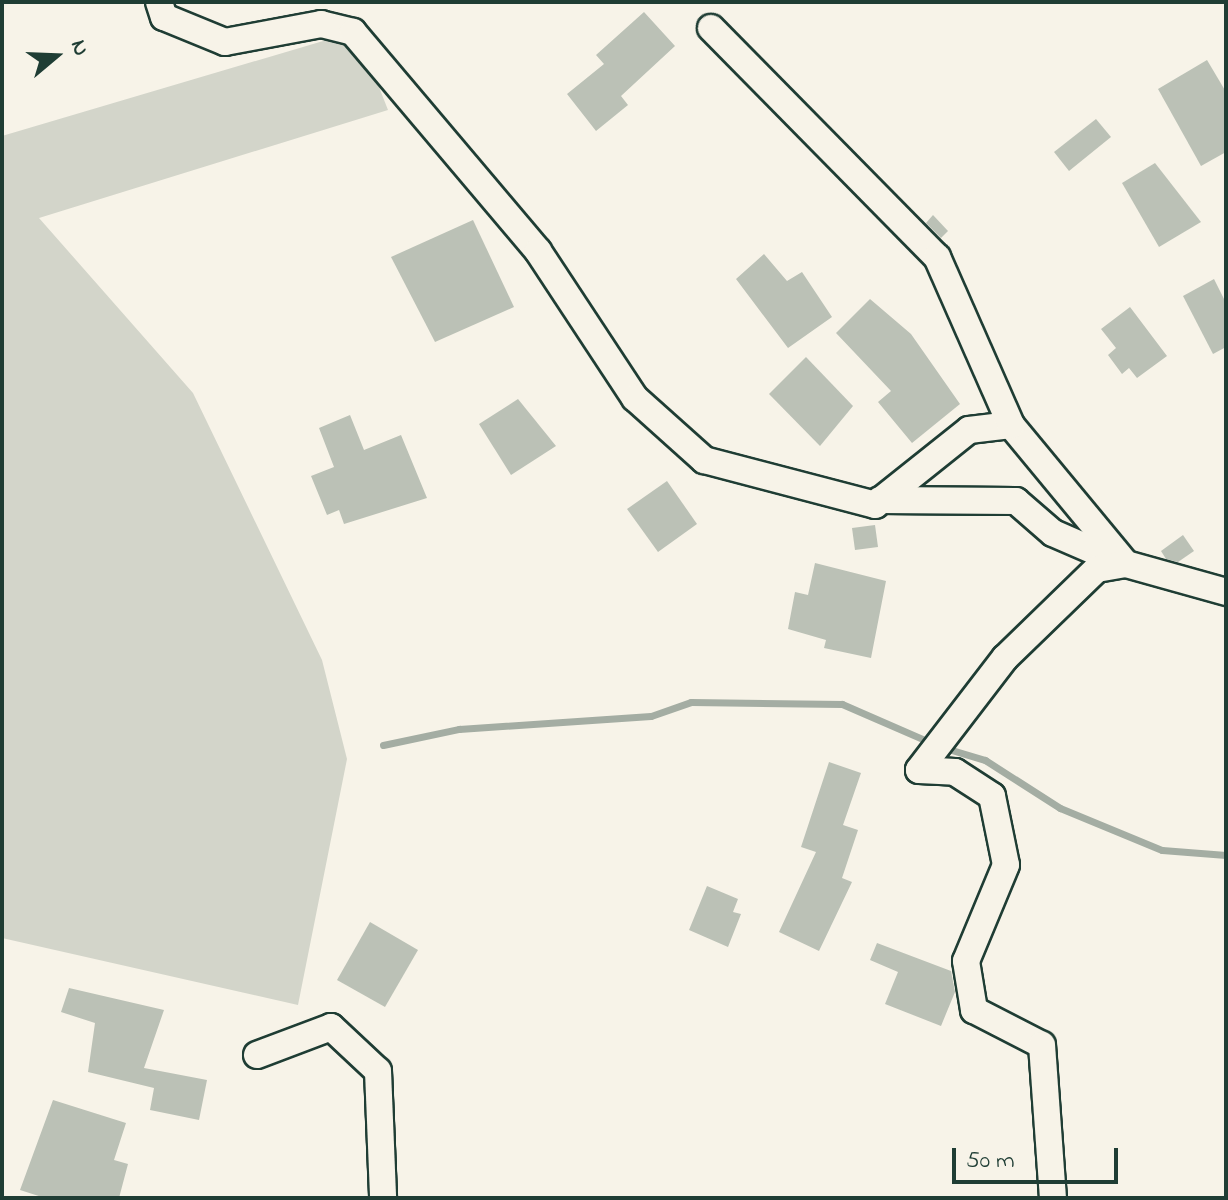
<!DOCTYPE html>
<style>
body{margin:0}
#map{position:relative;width:1228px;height:1200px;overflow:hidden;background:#f7f3e8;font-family:"Indie Flower",sans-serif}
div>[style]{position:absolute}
.green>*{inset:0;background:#d3d5ca}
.stream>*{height:7px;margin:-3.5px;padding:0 3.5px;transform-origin:3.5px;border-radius:3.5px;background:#a4ada3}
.building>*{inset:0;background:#bbc1b6}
.roads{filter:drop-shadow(2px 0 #1f3d34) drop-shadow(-2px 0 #1f3d34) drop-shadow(0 2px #1f3d34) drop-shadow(0 -2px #1f3d34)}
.minor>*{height:26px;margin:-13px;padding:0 13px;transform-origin:13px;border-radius:13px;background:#f7f3e8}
span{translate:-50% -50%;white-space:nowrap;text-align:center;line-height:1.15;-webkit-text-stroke:6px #f7f3e8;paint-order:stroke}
.frame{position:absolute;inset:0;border:4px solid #1f3d34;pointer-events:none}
.north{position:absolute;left:16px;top:16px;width:80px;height:80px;-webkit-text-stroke:6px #f7f3e8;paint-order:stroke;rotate:71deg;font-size:22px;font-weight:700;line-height:32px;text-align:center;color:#1f3d34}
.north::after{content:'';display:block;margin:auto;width:28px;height:36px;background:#1f3d34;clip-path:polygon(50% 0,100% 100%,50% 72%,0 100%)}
.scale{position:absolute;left:952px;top:1148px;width:166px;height:36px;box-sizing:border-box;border:4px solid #1f3d34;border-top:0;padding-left:10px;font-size:24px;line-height:28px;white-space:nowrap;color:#1f3d34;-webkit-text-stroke:6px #f7f3e8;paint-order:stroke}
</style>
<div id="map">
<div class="green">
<div style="clip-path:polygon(357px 31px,388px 110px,39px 218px,193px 393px,322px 660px,347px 759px,298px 1005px,2px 938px,2px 136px)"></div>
</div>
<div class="stream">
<div style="left:383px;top:745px;width:78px;rotate:-11.9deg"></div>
<div style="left:459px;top:729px;width:192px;rotate:-3.9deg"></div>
<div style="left:651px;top:716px;width:42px;rotate:-19.3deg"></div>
<div style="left:691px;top:702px;width:151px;rotate:0.8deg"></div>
<div style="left:842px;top:704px;width:100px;rotate:23.5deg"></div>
<div style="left:945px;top:748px;width:42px;rotate:16.7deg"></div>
<div style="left:985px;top:760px;width:89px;rotate:32.6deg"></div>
<div style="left:1060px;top:808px;width:110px;rotate:22.4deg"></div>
<div style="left:1162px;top:850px;width:64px;rotate:4.5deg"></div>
</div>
<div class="building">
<div style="clip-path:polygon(644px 12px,675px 46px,621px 96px,628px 105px,596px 131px,567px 94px,604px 64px,596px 55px)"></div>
<div style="clip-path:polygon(1207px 60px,1226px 92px,1226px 152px,1201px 166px,1158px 89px)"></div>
<div style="clip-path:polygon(1096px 119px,1111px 137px,1069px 171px,1054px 152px)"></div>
<div style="clip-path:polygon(1155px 163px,1201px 222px,1159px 247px,1122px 183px)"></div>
<div style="clip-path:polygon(933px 215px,948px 231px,941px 238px,926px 223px)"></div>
<div style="clip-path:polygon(473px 220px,514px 307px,435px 342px,391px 257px)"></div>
<div style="clip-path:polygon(764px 254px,787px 281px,802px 272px,832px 317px,788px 348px,736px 279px)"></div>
<div style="clip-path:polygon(1214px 279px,1226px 303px,1226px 347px,1213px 354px,1183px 296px)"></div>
<div style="clip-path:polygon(870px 299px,911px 334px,960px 404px,912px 443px,878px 402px,891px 391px,836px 333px)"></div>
<div style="clip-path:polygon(1130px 307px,1167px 356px,1137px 378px,1129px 368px,1122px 374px,1108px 355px,1116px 348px,1101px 329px)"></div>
<div style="clip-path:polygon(806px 357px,853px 406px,820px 446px,769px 394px)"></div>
<div style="clip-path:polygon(518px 399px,556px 446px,511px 475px,479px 424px)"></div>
<div style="clip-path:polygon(350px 415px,364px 450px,401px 435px,427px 498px,344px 524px,339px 510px,327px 515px,311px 476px,334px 467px,319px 428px)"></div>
<div style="clip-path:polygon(667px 481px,697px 524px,658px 552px,627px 509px)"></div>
<div style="clip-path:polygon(875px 525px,878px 547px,855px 550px,852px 528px)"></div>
<div style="clip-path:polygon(1183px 535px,1194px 551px,1178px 562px,1166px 559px,1161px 551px)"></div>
<div style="clip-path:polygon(815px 563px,886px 581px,871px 658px,824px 648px,826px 640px,788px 629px,795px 592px,808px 595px)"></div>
<div style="clip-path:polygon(829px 762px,861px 773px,843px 825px,858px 830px,842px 878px,852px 882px,819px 951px,779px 932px,816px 852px,801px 847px)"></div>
<div style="clip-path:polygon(707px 886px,738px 899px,733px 912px,741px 914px,728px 947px,689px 930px)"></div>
<div style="clip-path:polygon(370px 922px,418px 950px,385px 1007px,337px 980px)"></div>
<div style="clip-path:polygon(877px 943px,951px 971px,955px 992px,941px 1026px,885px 1004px,898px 972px,870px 960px)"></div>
<div style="clip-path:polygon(69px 988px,164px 1010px,144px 1068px,207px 1080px,199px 1120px,150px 1110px,154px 1088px,88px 1072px,95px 1023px,61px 1012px)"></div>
<div style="clip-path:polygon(53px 1100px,126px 1123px,114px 1160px,128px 1164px,119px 1198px,45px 1198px,20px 1190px)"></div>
</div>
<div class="roads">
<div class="minor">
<div style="left:159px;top:2px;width:16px;rotate:72deg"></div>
<div style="left:164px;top:17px;width:66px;rotate:22.3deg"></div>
<div style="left:225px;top:42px;width:98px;rotate:-10.6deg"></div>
<div style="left:321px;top:24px;width:33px;rotate:14deg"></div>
<div style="left:353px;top:32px;width:287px;rotate:49.8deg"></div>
<div style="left:538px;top:251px;width:176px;rotate:56.6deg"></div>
<div style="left:635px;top:398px;width:93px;rotate:41.9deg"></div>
<div style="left:704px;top:460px;width:177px;rotate:14.7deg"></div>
<div style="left:875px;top:505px;width:120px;rotate:-38.6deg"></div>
<div style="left:969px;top:430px;width:42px;rotate:-6.8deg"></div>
<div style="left:1011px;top:425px;width:180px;rotate:50.4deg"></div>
<div style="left:1126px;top:564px;width:104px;rotate:15.6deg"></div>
<div style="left:711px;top:28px;width:322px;rotate:45.4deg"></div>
<div style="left:937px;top:257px;width:184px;rotate:66.2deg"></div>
<div style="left:880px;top:500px;width:136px;rotate:0.4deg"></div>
<div style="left:1016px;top:501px;width:49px;rotate:40.9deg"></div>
<div style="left:1053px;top:533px;width:75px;rotate:23.5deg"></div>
<div style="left:919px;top:770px;width:36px;rotate:3deg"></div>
<div style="left:955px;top:772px;width:44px;rotate:33deg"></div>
<div style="left:992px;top:796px;width:70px;rotate:78.5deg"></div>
<div style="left:1006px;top:865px;width:104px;rotate:112.6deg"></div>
<div style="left:966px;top:961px;width:50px;rotate:80.7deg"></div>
<div style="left:974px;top:1010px;width:76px;rotate:27.2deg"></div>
<div style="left:1042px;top:1045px;width:153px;rotate:85.9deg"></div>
<div style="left:919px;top:770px;width:141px;rotate:-52.5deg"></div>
<div style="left:1005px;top:658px;width:128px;rotate:-44.1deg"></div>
<div style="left:1097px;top:569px;width:29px;rotate:-10deg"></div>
<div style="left:257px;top:1055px;width:79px;rotate:-20.7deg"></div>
<div style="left:331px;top:1027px;width:64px;rotate:43.1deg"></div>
<div style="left:378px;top:1071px;width:127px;rotate:87.7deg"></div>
</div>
</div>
<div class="frame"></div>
<div class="north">N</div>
<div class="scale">50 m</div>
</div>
